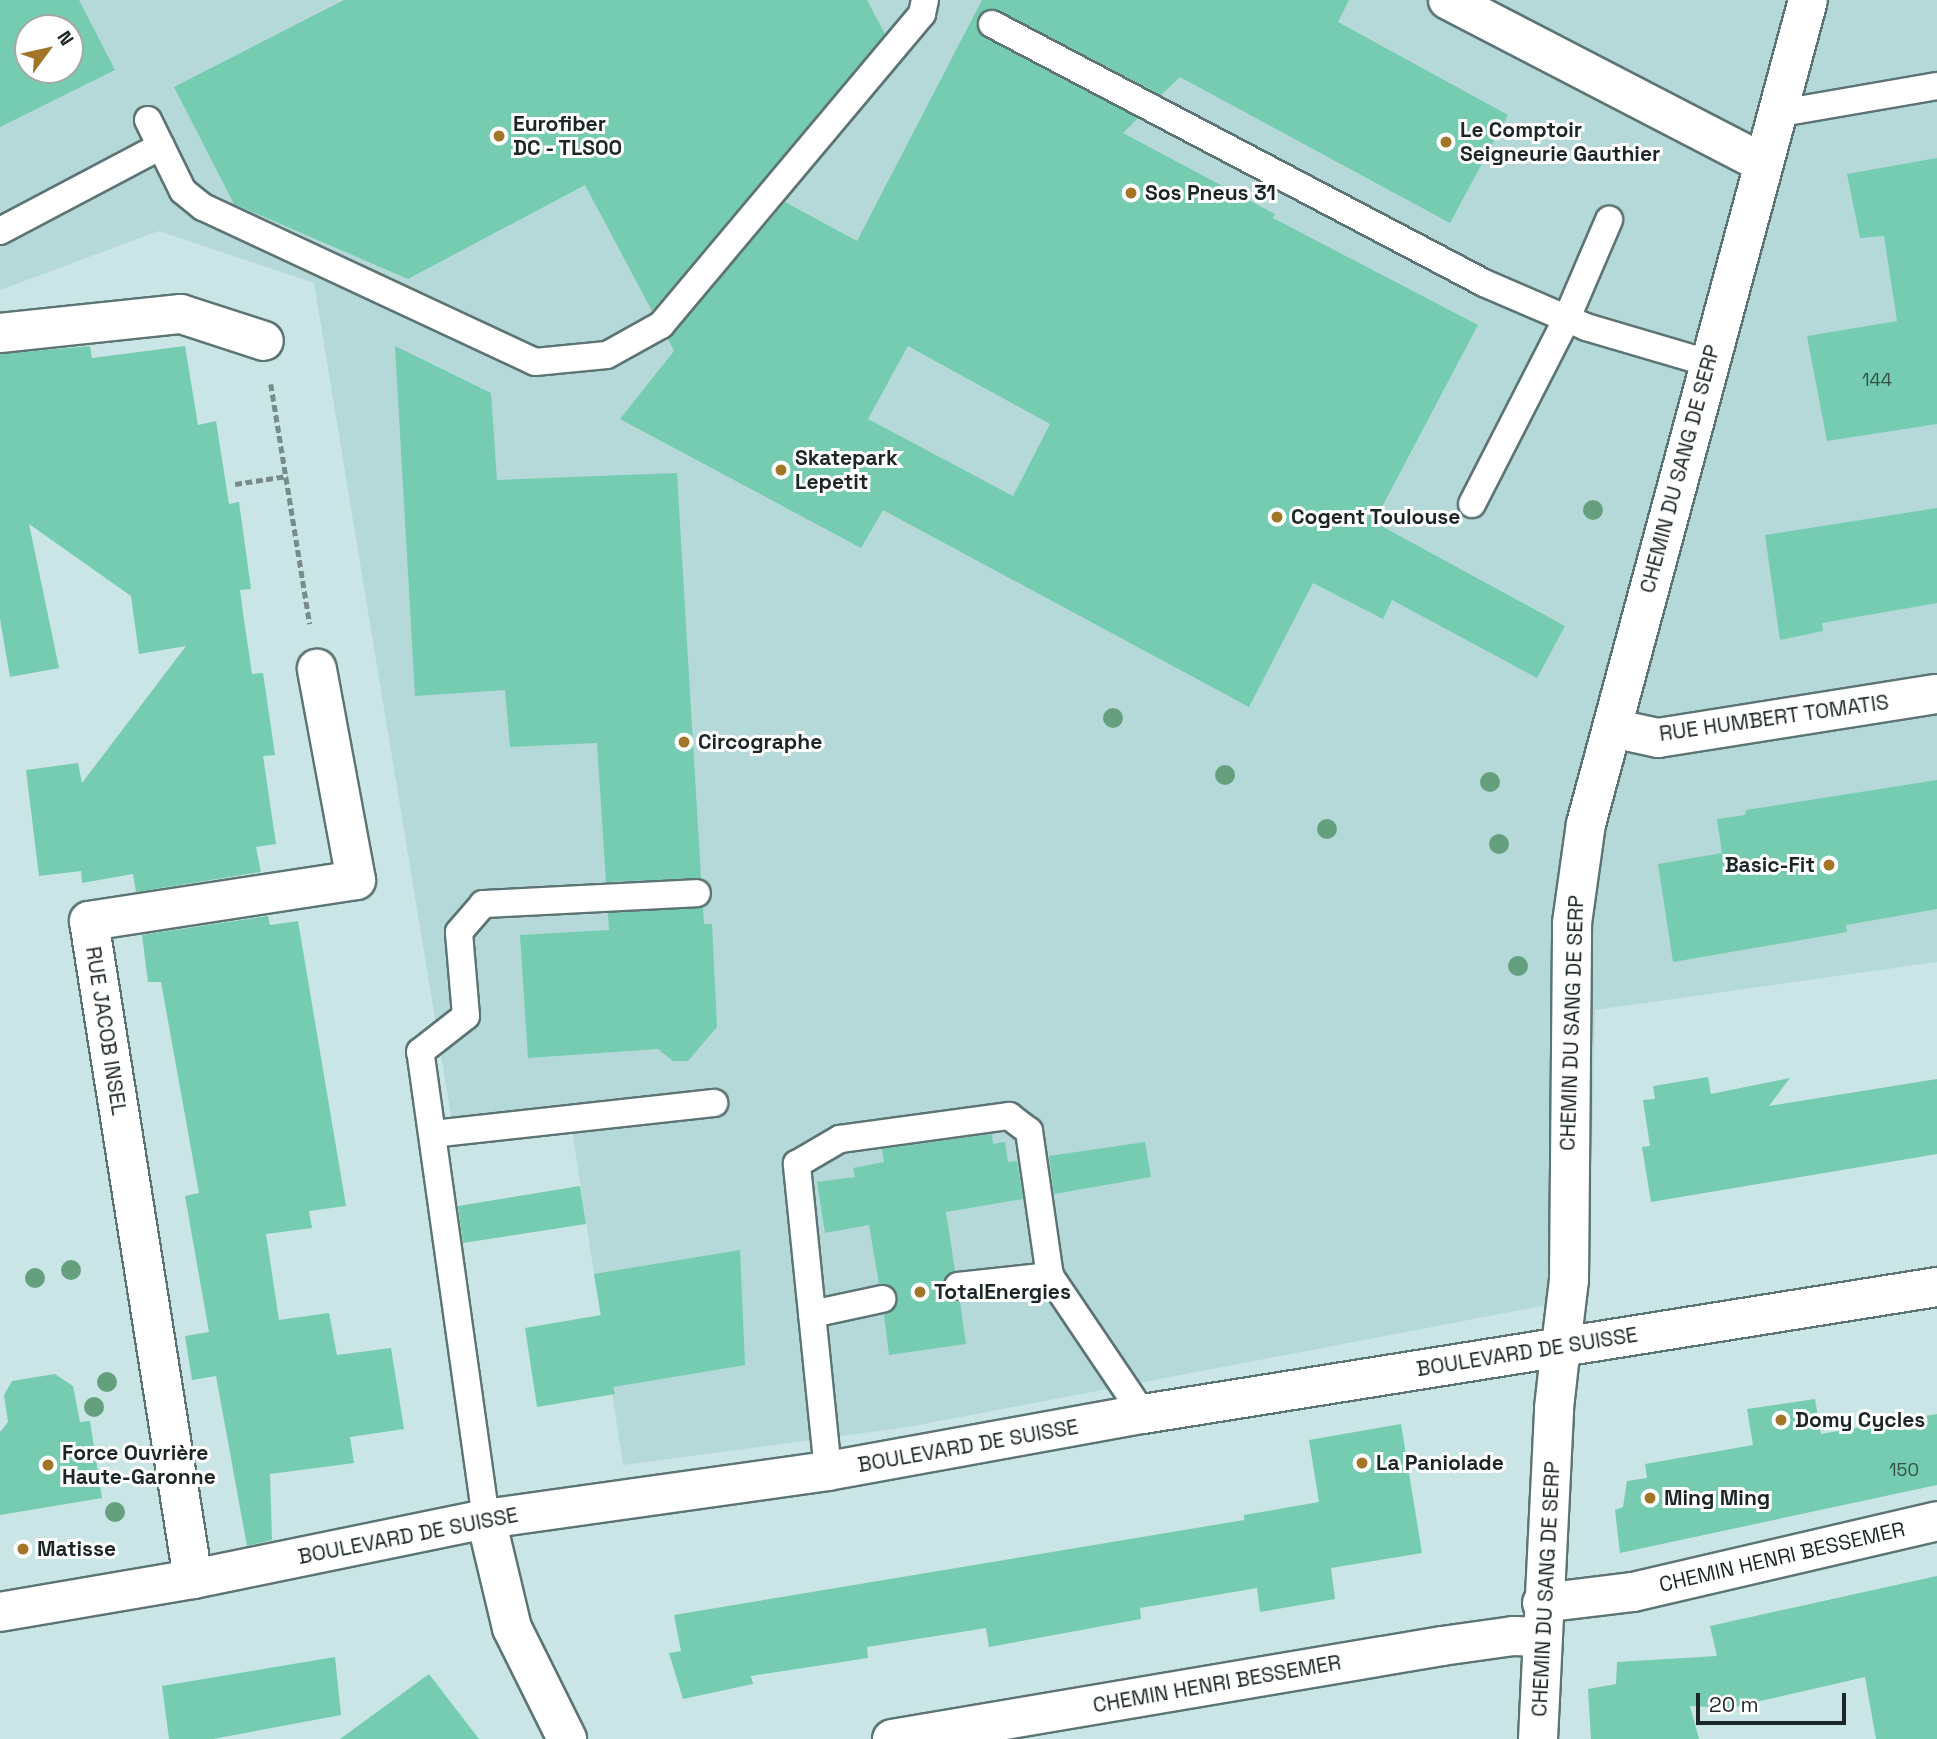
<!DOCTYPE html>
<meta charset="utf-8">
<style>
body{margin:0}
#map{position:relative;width:1937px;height:1739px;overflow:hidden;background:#cae5e5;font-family:"Space Grotesk",sans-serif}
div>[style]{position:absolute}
.built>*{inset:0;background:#b5d9d8}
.building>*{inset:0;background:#75ccb0}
.path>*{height:4.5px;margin-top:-2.25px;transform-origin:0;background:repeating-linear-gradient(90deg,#788b8b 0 7px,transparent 0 10.5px)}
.roads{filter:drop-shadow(2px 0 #5c7474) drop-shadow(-2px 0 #5c7474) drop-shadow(0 2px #5c7474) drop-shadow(0 -2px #5c7474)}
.service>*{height:26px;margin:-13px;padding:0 13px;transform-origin:13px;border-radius:13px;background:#fff}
.minor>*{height:38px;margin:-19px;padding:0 19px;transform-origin:19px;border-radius:19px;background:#fff}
.tertiary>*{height:38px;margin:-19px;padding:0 19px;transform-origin:19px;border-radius:19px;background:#fff}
.primary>*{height:38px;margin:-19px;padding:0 19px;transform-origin:19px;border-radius:19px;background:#fff}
.trees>*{width:20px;height:20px;margin:-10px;border-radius:50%;background:#65a07e}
.dots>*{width:19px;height:19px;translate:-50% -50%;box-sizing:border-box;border:4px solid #fff;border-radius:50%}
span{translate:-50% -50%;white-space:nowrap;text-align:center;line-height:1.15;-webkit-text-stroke:6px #fff;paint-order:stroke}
.number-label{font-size:18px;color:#325048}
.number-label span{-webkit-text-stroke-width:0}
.poi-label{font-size:21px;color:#1c2626;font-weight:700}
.left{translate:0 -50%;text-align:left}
.right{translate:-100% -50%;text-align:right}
.street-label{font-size:21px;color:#1c2626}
.north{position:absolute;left:14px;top:14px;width:70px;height:70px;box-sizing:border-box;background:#fff;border:2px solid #a4a8a8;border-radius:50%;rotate:57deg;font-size:19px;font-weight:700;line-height:28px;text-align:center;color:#1c2626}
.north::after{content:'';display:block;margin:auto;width:24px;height:32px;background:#a27527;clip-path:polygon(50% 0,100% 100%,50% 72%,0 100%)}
.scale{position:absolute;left:1696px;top:1693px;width:150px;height:32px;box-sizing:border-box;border:4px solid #1c2626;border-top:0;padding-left:9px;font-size:21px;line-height:24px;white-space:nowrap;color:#1c2626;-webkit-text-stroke:5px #fff;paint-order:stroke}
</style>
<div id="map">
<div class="built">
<div style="clip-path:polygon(evenodd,0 0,1937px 0,1937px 962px,1595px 1010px,1589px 1297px,908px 1427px,623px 1465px,572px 1129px,456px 1146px,314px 283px,159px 231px,0 290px,0 0,28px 28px,70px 28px,70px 70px,28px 70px,28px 28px)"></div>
</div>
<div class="building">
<div style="clip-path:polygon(evenodd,0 0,79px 0,115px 70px,0 127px,0 0,28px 28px,70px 28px,70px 70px,28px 70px,28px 28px)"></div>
<div style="clip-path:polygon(344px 0,867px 0,885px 34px,652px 311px,585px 185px,408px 279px,234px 204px,174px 87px)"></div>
<div style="clip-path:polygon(evenodd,982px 0,1349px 0,1338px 22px,1508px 115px,1450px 223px,1180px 77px,1161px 95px,999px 10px,984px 10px,976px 24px,985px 38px,1138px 118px,1123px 133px,1275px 214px,1273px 218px,1478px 325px,1374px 522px,1565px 626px,1537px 678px,1392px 600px,1383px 619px,1313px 583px,1249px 707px,883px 510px,861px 548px,620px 419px,674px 351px,668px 339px,785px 202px,857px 241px,982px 0,908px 346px,1050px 424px,1013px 496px,868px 419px,908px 346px)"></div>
<div style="clip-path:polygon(1937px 158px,1937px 424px,1827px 441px,1807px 336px,1897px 321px,1884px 236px,1860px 238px,1847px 174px)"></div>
<div style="clip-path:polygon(90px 346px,92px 358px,185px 346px,198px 425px,216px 421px,229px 504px,239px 502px,251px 589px,240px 590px,243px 613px,252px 674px,263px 673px,275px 755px,263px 756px,276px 844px,256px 847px,261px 872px,136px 892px,133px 874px,82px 883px,81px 871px,39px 876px,26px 770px,78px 763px,82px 783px,186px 646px,139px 654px,131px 596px,29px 524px,59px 668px,10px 677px,0 619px,0 354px)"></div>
<div style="clip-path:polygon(395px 346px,491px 393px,497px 480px,677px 473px,701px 878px,606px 882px,597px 743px,510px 747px,505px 690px,415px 696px)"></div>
<div style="clip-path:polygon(1937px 508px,1937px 603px,1822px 623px,1823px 631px,1780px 640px,1765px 535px)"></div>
<div style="clip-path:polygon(1937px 780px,1937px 909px,1846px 925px,1847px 932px,1673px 962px,1658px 864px,1722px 853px,1717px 819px,1745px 815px,1746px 810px)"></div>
<div style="clip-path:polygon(703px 907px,704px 924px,712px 924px,717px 1027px,688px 1061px,673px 1061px,658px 1049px,528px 1058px,520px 935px,609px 930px,608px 913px)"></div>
<div style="clip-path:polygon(268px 916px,270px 925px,298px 921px,346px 1206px,309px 1211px,312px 1228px,266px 1234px,279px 1320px,329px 1313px,337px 1355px,391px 1348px,404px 1429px,350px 1437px,354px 1463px,270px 1474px,272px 1540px,247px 1546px,216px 1376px,192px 1380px,185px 1336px,209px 1332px,185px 1196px,199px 1193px,161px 982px,148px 982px,142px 935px)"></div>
<div style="clip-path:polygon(1708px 1077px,1711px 1094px,1790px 1078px,1769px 1106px,1937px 1079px,1937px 1154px,1651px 1202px,1642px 1147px,1650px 1146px,1643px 1100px,1655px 1099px,1653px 1086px)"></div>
<div style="clip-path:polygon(992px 1134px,993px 1144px,1005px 1142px,1008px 1162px,1017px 1161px,1023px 1199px,946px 1212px,955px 1271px,944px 1279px,942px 1288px,951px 1300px,960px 1302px,966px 1344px,889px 1355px,884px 1315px,893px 1310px,897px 1296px,893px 1288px,879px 1284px,869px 1225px,825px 1233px,817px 1182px,855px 1177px,853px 1168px,884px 1162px,882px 1149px)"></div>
<div style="clip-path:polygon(1145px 1142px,1151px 1177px,1054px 1194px,1049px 1156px)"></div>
<div style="clip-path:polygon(580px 1186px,586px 1224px,463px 1243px,458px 1206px)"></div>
<div style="clip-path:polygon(740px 1250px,745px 1365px,613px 1387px,615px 1394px,537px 1407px,525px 1328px,601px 1315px,594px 1274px)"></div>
<div style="clip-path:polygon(55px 1374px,73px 1386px,80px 1422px,90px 1421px,102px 1498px,0 1515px,0 1432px,8px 1422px,4px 1395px,12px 1381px)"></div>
<div style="clip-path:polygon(1815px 1399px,1821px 1434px,1937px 1414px,1937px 1485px,1620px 1553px,1615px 1510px,1623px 1507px,1627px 1481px,1647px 1478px,1645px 1464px,1753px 1445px,1747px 1409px)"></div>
<div style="clip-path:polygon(1401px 1424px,1422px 1553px,1331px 1568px,1335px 1599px,1260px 1612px,1257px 1588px,1140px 1608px,1141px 1619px,989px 1647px,986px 1628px,867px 1647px,868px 1658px,751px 1676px,753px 1684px,683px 1699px,669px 1653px,681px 1651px,674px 1615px,1244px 1520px,1244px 1515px,1319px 1502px,1309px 1440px)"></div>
<div style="clip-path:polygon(1937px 1576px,1937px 1739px,1876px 1739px,1865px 1677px,1730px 1708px,1690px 1706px,1699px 1739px,1591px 1739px,1588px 1689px,1616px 1684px,1617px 1662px,1717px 1656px,1710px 1626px)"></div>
<div style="clip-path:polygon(335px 1657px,341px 1715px,213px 1739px,169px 1739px,162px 1686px)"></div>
<div style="clip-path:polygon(429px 1674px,479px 1739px,340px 1739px)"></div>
</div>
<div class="path">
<div style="left:271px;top:384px;width:243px;rotate:80.8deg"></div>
<div style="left:235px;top:484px;width:53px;rotate:-8.7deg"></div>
</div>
<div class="roads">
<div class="service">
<div style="left:992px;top:24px;width:556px;rotate:27.76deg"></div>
<div style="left:1484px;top:283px;width:111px;rotate:23.3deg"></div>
<div style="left:1586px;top:327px;width:127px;rotate:16.4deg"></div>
<div style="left:1775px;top:114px;width:164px;rotate:-9.8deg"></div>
<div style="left:148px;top:120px;width:79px;rotate:63.8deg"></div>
<div style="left:183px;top:191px;width:26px;rotate:39deg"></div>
<div style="left:203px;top:207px;width:366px;rotate:25deg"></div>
<div style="left:535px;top:362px;width:72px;rotate:-5.6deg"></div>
<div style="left:607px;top:355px;width:62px;rotate:-29.1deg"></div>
<div style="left:661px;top:325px;width:406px;rotate:-50deg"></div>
<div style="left:922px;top:14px;width:14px;rotate:-78deg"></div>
<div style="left:0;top:231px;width:182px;rotate:-27.8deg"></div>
<div style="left:1472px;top:504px;width:209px;rotate:-62.9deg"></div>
<div style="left:1567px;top:318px;width:107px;rotate:-66.8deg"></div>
<div style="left:433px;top:1134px;width:283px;rotate:-6.3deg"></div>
<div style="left:958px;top:1286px;width:93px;rotate:-6.2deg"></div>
<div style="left:1050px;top:1276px;width:166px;rotate:56deg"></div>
<div style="left:812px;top:1314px;width:72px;rotate:-12.1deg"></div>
<div style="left:828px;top:1471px;width:309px;rotate:-95.8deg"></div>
<div style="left:797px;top:1164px;width:50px;rotate:-30.2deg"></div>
<div style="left:840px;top:1139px;width:171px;rotate:-7.8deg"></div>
<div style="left:1009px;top:1116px;width:25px;rotate:37deg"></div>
<div style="left:1029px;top:1131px;width:147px;rotate:81.8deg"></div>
<div style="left:486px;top:1519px;width:472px;rotate:-98deg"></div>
<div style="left:420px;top:1052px;width:58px;rotate:-38deg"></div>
<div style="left:466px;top:1016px;width:84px;rotate:-94.8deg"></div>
<div style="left:459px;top:932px;width:37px;rotate:-49deg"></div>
<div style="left:483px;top:904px;width:214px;rotate:-2.9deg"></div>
</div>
<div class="minor">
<div style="left:1448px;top:0;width:352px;rotate:27.4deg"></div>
<div style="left:0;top:333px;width:182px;rotate:-6deg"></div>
<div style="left:181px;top:314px;width:87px;rotate:18deg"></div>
<div style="left:1612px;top:728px;width:47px;rotate:12.3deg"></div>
<div style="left:1658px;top:738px;width:282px;rotate:-9deg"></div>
<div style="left:1561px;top:1346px;width:66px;rotate:-83.1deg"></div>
<div style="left:1569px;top:1280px;width:357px;rotate:-89.5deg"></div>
<div style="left:1572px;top:923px;width:100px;rotate:-82deg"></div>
<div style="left:1586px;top:824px;width:853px;rotate:-74.92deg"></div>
<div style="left:486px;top:1519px;width:112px;rotate:76.6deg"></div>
<div style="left:512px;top:1628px;width:124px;rotate:63.6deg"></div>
<div style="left:193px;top:1579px;width:666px;rotate:-98.98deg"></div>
<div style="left:89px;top:921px;width:270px;rotate:-8.7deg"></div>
<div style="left:356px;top:880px;width:215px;rotate:-100.5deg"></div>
<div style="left:1542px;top:1603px;width:92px;rotate:-6.9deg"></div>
<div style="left:1633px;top:1592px;width:312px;rotate:-13.1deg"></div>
<div style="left:892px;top:1739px;width:558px;rotate:-9.6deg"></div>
<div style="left:1442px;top:1646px;width:72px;rotate:-8deg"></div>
<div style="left:1513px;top:1636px;width:30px;rotate:2deg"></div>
</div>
<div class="tertiary">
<div style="left:1538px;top:1739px;width:331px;rotate:-87.2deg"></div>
<div style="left:1554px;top:1408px;width:62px;rotate:-83.6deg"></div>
</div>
<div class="primary">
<div style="left:0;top:1612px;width:196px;rotate:-9.7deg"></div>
<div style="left:193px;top:1579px;width:299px;rotate:-11.6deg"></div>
<div style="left:486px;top:1519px;width:345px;rotate:-8deg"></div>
<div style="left:828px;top:1471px;width:320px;rotate:-10.3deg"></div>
<div style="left:1143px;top:1414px;width:804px;rotate:-9.09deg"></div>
</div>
</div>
<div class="trees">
<div style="left:1593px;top:510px"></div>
<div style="left:1113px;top:718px"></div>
<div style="left:1225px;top:775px"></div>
<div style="left:1490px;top:782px"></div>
<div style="left:1327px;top:829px"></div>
<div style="left:1499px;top:844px"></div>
<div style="left:1518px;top:966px"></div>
<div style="left:71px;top:1270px"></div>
<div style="left:35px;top:1278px"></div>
<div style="left:107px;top:1382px"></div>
<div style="left:94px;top:1407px"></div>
<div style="left:115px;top:1512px"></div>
</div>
<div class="dots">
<div style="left:499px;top:136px;background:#a27527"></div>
<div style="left:1446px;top:142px;background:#a27527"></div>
<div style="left:1131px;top:193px;background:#a27527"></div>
<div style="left:781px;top:470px;background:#a27527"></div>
<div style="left:1277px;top:517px;background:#a27527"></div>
<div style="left:684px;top:742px;background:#a27527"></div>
<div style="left:1829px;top:865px;background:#a27527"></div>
<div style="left:920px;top:1292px;background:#a27527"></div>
<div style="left:1781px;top:1420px;background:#a27527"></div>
<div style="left:1362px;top:1463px;background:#a27527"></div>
<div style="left:48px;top:1465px;background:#a27527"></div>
<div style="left:1650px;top:1498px;background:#a27527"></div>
<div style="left:23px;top:1549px;background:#a27527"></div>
</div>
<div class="number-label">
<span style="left:1877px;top:380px">144</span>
<span style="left:1904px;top:1470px">150</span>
</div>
<div class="poi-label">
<span class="left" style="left:513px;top:136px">Eurofiber<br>DC - TLS00</span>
<span class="left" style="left:1460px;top:142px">Le Comptoir<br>Seigneurie Gauthier</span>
<span class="left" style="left:1145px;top:193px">Sos Pneus 31</span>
<span class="left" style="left:795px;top:470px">Skatepark<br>Lepetit</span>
<span class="left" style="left:1291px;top:517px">Cogent Toulouse</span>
<span class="left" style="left:698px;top:742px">Circographe</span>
<span class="right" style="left:1815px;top:865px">Basic-Fit</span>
<span class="left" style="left:934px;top:1292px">TotalEnergies</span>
<span class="left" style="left:1795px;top:1420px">Domy Cycles</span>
<span class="left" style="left:62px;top:1465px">Force Ouvrière<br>Haute-Garonne</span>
<span class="left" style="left:1376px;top:1463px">La Paniolade</span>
<span class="left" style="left:1664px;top:1498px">Ming Ming</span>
<span class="left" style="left:37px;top:1549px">Matisse</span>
</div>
<div class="street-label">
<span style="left:1680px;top:469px;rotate:-75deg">CHEMIN DU SANG DE SERP</span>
<span style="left:1774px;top:718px;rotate:-8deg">RUE HUMBERT TOMATIS</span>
<span style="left:1572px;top:1023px;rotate:-88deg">CHEMIN DU SANG DE SERP</span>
<span style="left:106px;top:1031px;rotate:81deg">RUE JACOB INSEL</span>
<span style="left:1527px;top:1352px;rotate:-9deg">BOULEVARD DE SUISSE</span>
<span style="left:968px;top:1446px;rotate:-10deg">BOULEVARD DE SUISSE</span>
<span style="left:408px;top:1536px;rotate:-11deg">BOULEVARD DE SUISSE</span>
<span style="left:1782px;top:1557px;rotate:-13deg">CHEMIN HENRI BESSEMER</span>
<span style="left:1546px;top:1589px;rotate:-87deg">CHEMIN DU SANG DE SERP</span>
<span style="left:1217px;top:1684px;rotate:-10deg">CHEMIN HENRI BESSEMER</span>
</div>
<div class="north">N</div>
<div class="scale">20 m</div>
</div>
